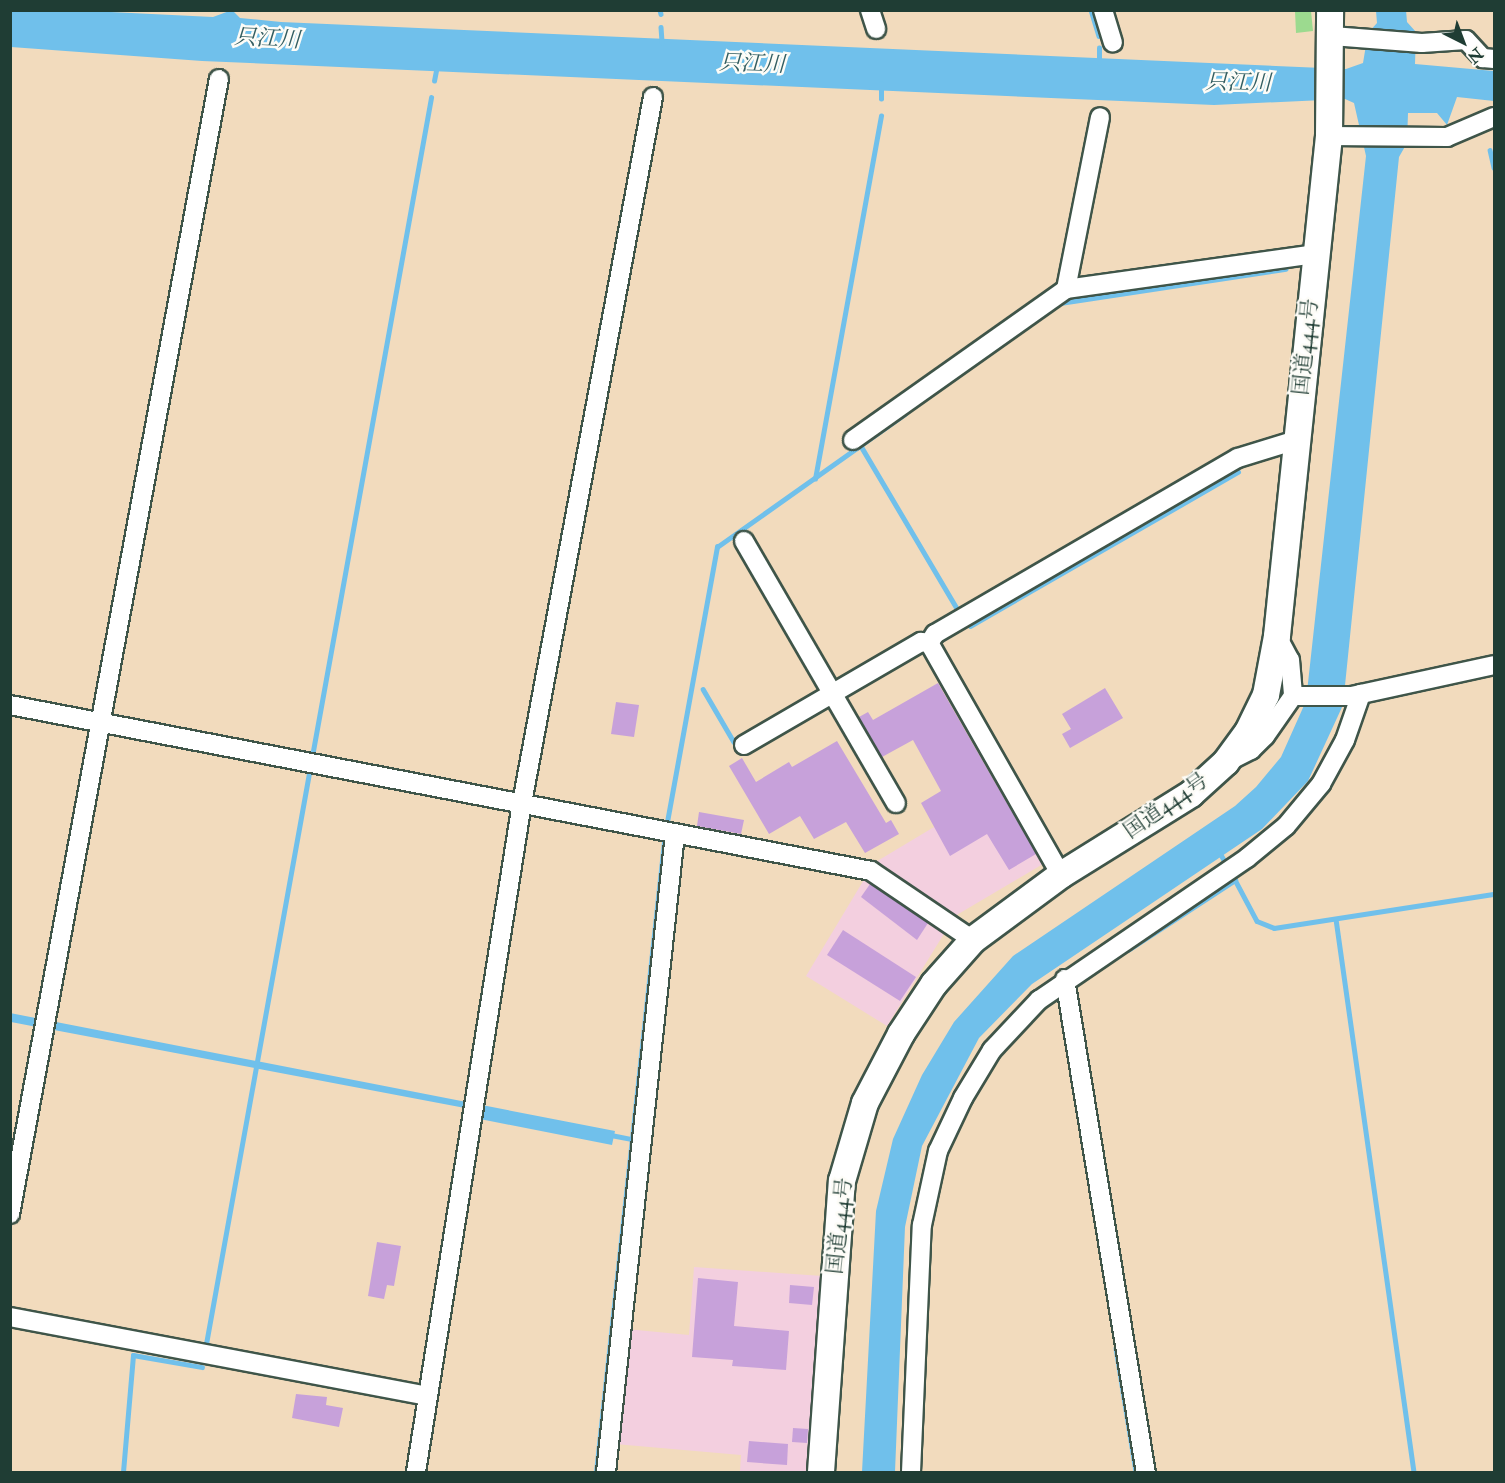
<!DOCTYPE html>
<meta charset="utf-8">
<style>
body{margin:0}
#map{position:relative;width:1505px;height:1483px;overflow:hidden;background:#f2dbbd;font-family:"IM FELL Double Pica","Noto Serif JP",serif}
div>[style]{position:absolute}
.built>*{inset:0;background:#f3cfdf}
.green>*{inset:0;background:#9cda8f}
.water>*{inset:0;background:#70c0eb}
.stream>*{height:4.5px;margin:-2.25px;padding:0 2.25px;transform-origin:2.25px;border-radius:2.25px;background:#70c0eb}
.building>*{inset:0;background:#c7a1da}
.roads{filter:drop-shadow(2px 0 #3f5549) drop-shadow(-2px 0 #3f5549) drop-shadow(0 2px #3f5549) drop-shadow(0 -2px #3f5549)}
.minor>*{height:18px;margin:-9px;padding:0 9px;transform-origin:9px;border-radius:9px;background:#fff}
.highway>*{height:26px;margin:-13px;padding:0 13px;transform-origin:13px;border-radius:13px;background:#fff}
span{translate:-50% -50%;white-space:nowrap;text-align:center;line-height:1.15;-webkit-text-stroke:5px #fdfcf7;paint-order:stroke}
.street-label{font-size:21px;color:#1f3d34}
.water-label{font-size:22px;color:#335e62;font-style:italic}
.frame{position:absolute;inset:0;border:12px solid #1f3d34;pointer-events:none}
.north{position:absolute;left:1433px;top:12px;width:60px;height:60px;-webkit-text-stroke:4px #fdfcf7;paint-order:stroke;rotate:138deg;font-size:16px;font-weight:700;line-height:24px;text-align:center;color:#1f3d34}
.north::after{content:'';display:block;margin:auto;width:21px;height:27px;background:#1f3d34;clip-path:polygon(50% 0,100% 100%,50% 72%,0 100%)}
</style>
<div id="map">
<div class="built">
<div style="clip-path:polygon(1004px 785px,1048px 861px,955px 916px,887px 1026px,806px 976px,874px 863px)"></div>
<div style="clip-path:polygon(694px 1267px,822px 1276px,808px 1472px,740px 1471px,741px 1455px,615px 1444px,626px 1329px,689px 1335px)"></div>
</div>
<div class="green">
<div style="clip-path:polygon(1295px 11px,1311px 11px,1313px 31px,1296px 33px)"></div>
</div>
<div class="water">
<div style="clip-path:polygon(70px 10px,213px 17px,232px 10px,240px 18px,281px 22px,1346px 69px,1363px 63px,1368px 33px,1377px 23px,1376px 11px,1406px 10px,1407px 22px,1416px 32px,1415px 64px,1494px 71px,1494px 101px,1457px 97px,1447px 125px,1437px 113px,1408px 113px,1407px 143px,1399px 157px,1343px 705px,1308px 781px,1262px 829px,1032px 984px,979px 1038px,922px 1146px,905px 1227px,895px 1472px,862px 1472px,876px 1211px,893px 1139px,922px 1075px,954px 1022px,1013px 956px,1235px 806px,1256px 787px,1281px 757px,1306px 701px,1366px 156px,1354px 103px,1345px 99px,1214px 105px,202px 61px,11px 47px,10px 11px)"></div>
<div style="clip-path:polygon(10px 1013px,615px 1131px,612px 1145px,480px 1119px,465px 1108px,54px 1030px,54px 1027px,38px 1024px,37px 1027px,11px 1022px)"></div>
</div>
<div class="stream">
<div style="left:660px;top:10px;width:4px;rotate:76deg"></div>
<div style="left:1091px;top:10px;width:27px;rotate:73deg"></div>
<div style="left:661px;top:27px;width:16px;rotate:86deg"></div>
<div style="left:1099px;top:63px;width:15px;rotate:-90deg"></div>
<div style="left:434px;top:81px;width:15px;rotate:-79deg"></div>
<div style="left:881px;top:99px;width:15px;rotate:-90deg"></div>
<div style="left:1490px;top:150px;width:18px;rotate:77deg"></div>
<div style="left:1060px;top:303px;width:228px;rotate:-8.6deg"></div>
<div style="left:861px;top:446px;width:193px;rotate:59.4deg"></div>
<div style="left:815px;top:479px;width:369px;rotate:-79.7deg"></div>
<div style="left:970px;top:626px;width:309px;rotate:-29.9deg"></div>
<div style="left:703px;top:689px;width:61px;rotate:59.7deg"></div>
<div style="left:313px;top:751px;width:664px;rotate:-79.76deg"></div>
<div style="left:667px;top:822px;width:280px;rotate:-79.7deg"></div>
<div style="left:717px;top:547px;width:230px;rotate:-35.3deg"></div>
<div style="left:1219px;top:851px;width:18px;rotate:61deg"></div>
<div style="left:1232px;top:874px;width:53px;rotate:62deg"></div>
<div style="left:1257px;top:921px;width:18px;rotate:22deg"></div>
<div style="left:1274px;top:928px;width:223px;rotate:-8.8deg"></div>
<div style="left:1336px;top:919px;width:558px;rotate:81.97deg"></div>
<div style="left:1128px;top:950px;width:128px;rotate:-33.2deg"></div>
<div style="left:611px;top:1135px;width:21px;rotate:11deg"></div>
<div style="left:206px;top:1344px;width:580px;rotate:-79.77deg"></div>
<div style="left:1116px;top:1348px;width:126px;rotate:80.8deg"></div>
<div style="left:123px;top:1472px;width:117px;rotate:-85.1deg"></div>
<div style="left:133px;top:1355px;width:70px;rotate:9.9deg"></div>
<div style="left:596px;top:1472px;width:634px;rotate:-83.84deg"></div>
</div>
<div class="building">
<div style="clip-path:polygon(938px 683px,1036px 854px,1009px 870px,987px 834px,950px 856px,921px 803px,941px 791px,913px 740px,882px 757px,859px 717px,868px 712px,873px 720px)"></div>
<div style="clip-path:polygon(1105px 688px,1123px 718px,1070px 748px,1062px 734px,1071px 729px,1062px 714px)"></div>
<div style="clip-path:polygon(616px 702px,639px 705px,634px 737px,611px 734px)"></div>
<div style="clip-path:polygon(837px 741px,886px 823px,891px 820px,899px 834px,865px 853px,846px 822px,814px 839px,800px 816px,769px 834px,729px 766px,742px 758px,756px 782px,789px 762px,792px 767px)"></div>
<div style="clip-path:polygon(699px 812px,744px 820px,741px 834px,697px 826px)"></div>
<div style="clip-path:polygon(870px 884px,928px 923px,917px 940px,861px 897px)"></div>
<div style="clip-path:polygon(843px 930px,916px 977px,900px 1001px,827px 955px)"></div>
<div style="clip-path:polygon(377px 1242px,401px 1246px,394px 1286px,387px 1285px,384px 1299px,368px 1296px)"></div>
<div style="clip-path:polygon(698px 1278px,738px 1282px,734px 1326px,789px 1331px,786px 1370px,732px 1366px,733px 1360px,692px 1357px)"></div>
<div style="clip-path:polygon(790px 1285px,814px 1287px,812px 1305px,789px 1303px)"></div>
<div style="clip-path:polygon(296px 1394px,327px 1397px,326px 1405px,343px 1408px,339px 1427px,292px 1418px)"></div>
<div style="clip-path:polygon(793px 1428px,808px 1429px,807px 1443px,792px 1442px)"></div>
<div style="clip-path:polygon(749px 1441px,788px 1444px,787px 1465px,747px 1462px)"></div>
</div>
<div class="roads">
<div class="minor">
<div style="left:870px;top:10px;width:20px;rotate:72deg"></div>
<div style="left:1103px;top:10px;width:34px;rotate:73deg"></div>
<div style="left:1332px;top:36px;width:90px;rotate:4.4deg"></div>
<div style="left:1422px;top:43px;width:44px;rotate:-3.9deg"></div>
<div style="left:1466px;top:40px;width:25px;rotate:47deg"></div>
<div style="left:1483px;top:58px;width:11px;rotate:5deg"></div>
<div style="left:1329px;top:136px;width:118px;rotate:0.5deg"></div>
<div style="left:1447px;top:137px;width:51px;rotate:-23.1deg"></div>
<div style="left:1066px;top:289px;width:175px;rotate:-78.8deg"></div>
<div style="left:853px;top:440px;width:261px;rotate:-35.3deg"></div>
<div style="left:1066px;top:289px;width:251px;rotate:-8deg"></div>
<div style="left:744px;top:541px;width:303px;rotate:59.9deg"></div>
<div style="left:1277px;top:636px;width:27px;rotate:62deg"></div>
<div style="left:1290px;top:660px;width:36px;rotate:85deg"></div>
<div style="left:10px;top:705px;width:877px;rotate:10.91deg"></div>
<div style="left:871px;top:871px;width:123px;rotate:34.1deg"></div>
<div style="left:744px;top:745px;width:205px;rotate:-30.2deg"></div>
<div style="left:921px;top:642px;width:8px;rotate:7deg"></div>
<div style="left:1229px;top:761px;width:25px;rotate:-27deg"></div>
<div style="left:1251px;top:750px;width:20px;rotate:-45deg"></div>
<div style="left:1265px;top:736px;width:49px;rotate:-55deg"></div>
<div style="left:1293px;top:696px;width:59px"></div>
<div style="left:1352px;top:696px;width:145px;rotate:-12.3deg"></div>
<div style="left:1061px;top:875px;width:267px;rotate:-119.6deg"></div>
<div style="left:929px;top:643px;width:11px;rotate:-56deg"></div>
<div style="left:935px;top:634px;width:350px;rotate:-30.2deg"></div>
<div style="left:1238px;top:458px;width:61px;rotate:-17.2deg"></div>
<div style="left:1065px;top:979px;width:500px;rotate:80.7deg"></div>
<div style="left:10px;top:1214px;width:1154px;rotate:-79.57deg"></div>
<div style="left:10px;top:1317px;width:425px;rotate:10.7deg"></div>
<div style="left:416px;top:1472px;width:677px;rotate:-81deg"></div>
<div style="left:522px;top:803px;width:718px;rotate:-79.49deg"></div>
<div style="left:606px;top:1472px;width:642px;rotate:-83.83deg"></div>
<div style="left:911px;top:1472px;width:247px;rotate:-87.5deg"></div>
<div style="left:922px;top:1225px;width:76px;rotate:-77.8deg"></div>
<div style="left:938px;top:1151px;width:59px;rotate:-64.7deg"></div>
<div style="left:963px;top:1098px;width:56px;rotate:-58.9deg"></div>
<div style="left:992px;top:1050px;width:69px;rotate:-46.8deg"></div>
<div style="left:1039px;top:1000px;width:252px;rotate:-34.3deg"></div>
<div style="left:1247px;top:858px;width:50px;rotate:-39.4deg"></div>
<div style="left:1286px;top:826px;width:55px;rotate:-50.2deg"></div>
<div style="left:1321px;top:784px;width:50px;rotate:-61.4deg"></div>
<div style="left:1345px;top:740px;width:49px;rotate:-70.8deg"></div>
</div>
<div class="highway">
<div style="left:821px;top:1472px;width:292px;rotate:-85.9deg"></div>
<div style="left:842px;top:1181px;width:81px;rotate:-73.6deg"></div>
<div style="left:865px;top:1103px;width:78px;rotate:-62.4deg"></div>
<div style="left:901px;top:1034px;width:60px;rotate:-56.6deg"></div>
<div style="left:934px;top:984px;width:59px;rotate:-48.4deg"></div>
<div style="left:973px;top:940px;width:109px;rotate:-36.5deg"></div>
<div style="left:1061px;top:875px;width:153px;rotate:-31.9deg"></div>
<div style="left:1191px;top:794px;width:47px;rotate:-42.4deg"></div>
<div style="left:1226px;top:762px;width:37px;rotate:-54deg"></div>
<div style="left:1248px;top:732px;width:41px;rotate:-64.1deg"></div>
<div style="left:1266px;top:695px;width:60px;rotate:-79.4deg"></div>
<div style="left:1277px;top:636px;width:503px;rotate:-84.06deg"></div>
<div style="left:1329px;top:136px;width:126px;rotate:-89.5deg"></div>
</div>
</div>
<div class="street-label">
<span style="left:1306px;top:347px;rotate:-84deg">国道444号</span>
<span style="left:1166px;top:806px;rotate:-35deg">国道444号</span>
<span style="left:840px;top:1226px;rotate:-84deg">国道444号</span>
</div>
<div class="water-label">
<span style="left:267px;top:39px;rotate:3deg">只江川</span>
<span style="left:752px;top:64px;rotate:2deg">只江川</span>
<span style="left:1238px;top:83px;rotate:1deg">只江川</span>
</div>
<div class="frame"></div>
<div class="north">N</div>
</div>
